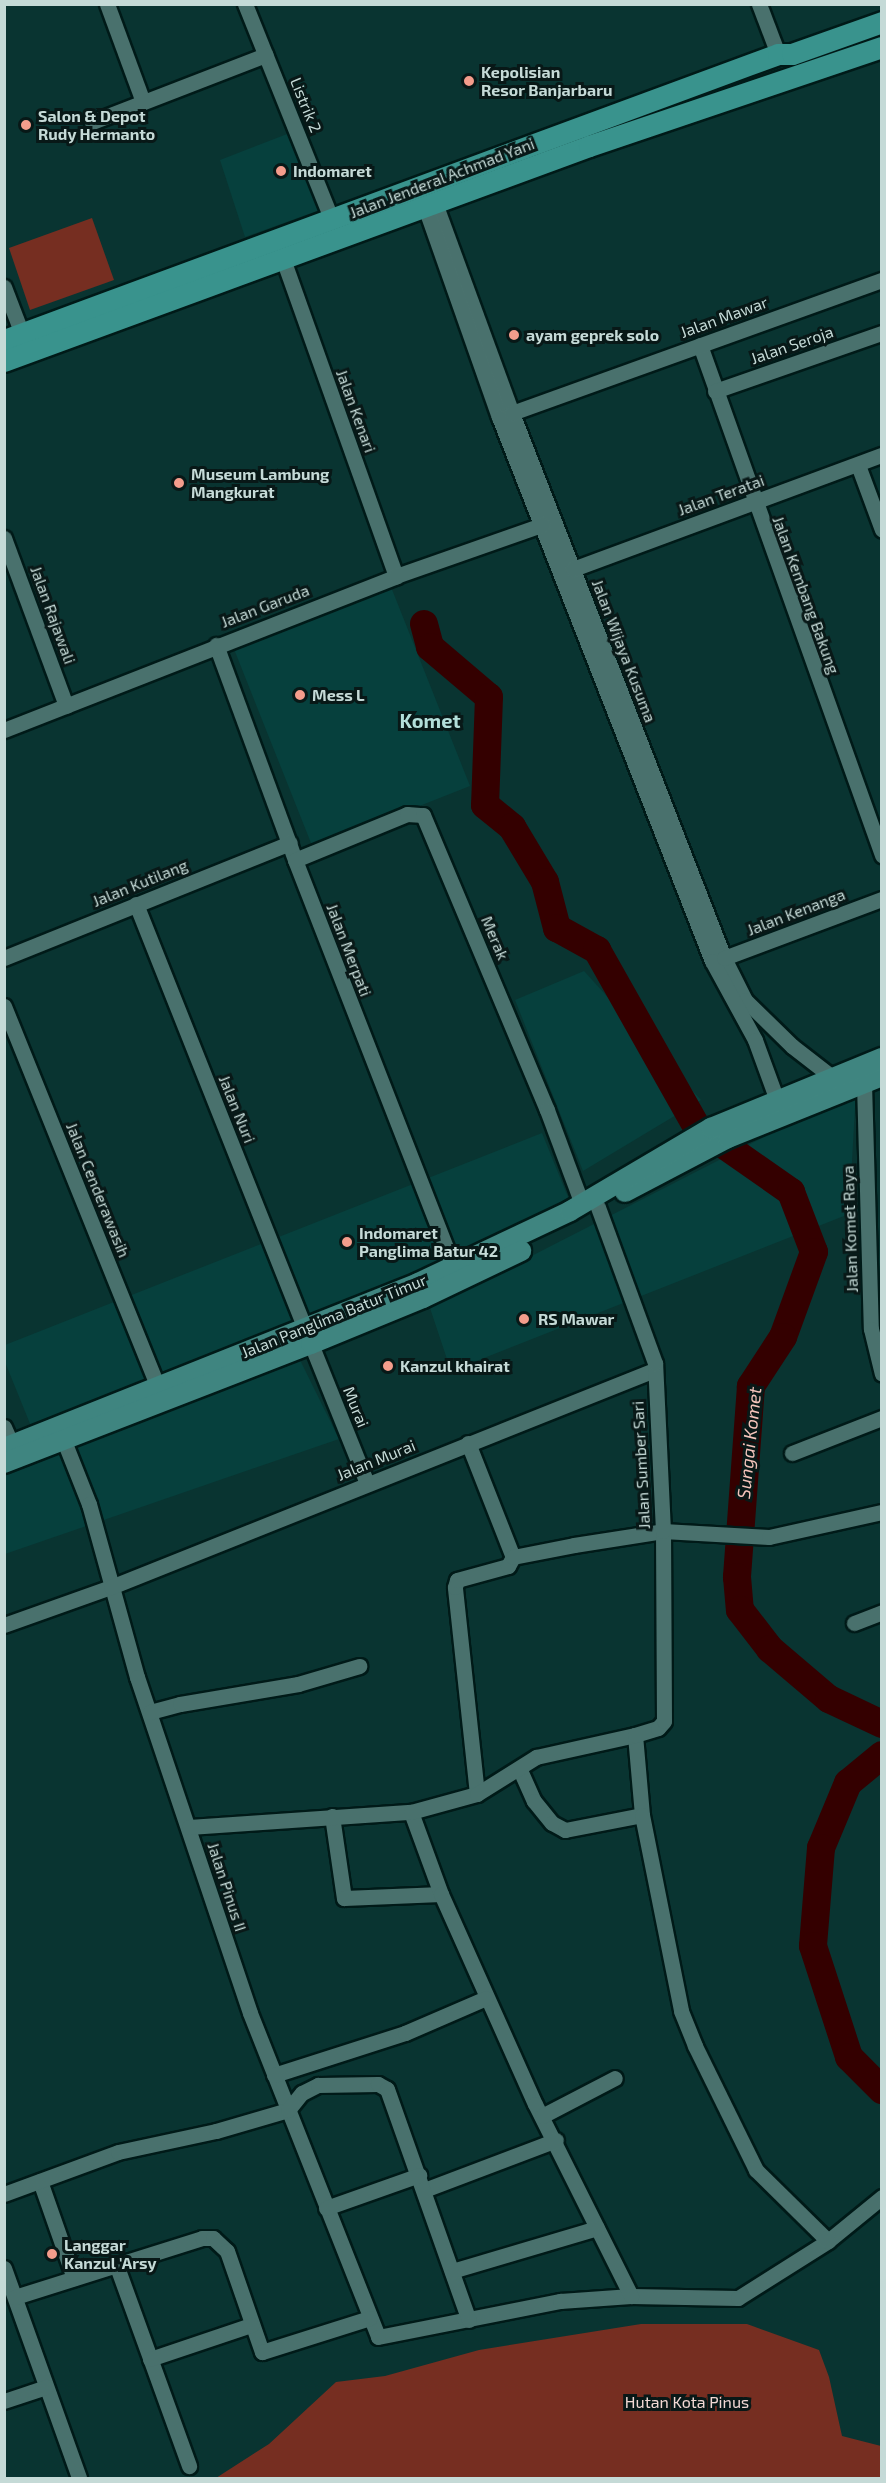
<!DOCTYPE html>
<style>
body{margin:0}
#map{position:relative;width:886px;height:2483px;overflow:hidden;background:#093431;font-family:"Exo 2",sans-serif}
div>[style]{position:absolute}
.built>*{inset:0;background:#06403d}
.green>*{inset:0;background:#762e21}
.river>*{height:28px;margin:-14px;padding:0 14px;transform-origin:14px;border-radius:14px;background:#340000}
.roads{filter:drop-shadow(2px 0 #001a18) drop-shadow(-2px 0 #001a18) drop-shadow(0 2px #001a18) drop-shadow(0 -2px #001a18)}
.minor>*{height:15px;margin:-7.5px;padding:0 7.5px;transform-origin:7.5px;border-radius:7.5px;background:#49716d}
.major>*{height:20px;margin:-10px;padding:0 10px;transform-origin:10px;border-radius:10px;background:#3f8580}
.highway>*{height:21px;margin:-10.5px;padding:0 10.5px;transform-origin:10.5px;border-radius:10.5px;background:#39938d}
.dots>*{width:16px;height:16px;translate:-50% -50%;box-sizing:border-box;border:3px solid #081817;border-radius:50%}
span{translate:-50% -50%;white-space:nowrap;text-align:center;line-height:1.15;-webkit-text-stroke:6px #081817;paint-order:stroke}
.poi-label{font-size:16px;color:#c5dad7;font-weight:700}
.left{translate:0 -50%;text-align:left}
.street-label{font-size:16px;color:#c5dad7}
.park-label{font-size:16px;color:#f2d9d4}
.water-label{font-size:18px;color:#f4c4bb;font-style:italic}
.quarter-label{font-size:20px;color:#b3dfda;font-weight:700}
.frame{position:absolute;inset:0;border:6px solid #c5dad7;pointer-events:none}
</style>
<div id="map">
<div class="built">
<div style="clip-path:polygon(295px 131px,320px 210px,245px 237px,220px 160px)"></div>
<div style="clip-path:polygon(391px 587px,470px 786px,313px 848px,234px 649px)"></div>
<div style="clip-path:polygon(584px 971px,701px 1100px,583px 1171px,515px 1000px)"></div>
<div style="clip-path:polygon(856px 1090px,849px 1214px,451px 1371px,430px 1308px)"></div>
<div style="clip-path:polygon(542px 1133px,572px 1207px,35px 1436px,5px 1362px,5px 1345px)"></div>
<div style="clip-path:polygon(299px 1358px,339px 1439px,5px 1554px,5px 1476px)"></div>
</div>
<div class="green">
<div style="clip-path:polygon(92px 218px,114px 280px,30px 310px,9px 248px)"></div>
<div style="clip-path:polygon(641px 2324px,747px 2324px,819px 2350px,829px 2377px,842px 2436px,881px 2446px,881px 2478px,216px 2478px,269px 2444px,336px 2382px,385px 2376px,479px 2350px)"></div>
</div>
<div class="river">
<div style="left:424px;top:624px;width:24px;rotate:75deg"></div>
<div style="left:430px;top:647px;width:77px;rotate:40.3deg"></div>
<div style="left:489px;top:697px;width:108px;rotate:92.1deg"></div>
<div style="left:485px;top:805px;width:35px;rotate:39deg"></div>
<div style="left:512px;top:827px;width:64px;rotate:59deg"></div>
<div style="left:545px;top:882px;width:48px;rotate:75.4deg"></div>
<div style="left:557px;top:928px;width:46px;rotate:28.8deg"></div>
<div style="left:597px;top:950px;width:202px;rotate:60.6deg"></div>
<div style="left:724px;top:1145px;width:82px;rotate:35deg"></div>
<div style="left:791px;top:1192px;width:64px;rotate:69deg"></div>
<div style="left:814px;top:1252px;width:90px;rotate:110deg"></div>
<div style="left:783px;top:1337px;width:59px;rotate:123.1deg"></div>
<div style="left:751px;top:1386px;width:192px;rotate:94.2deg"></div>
<div style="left:737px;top:1577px;width:33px;rotate:85deg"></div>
<div style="left:740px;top:1610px;width:49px;rotate:52.4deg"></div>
<div style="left:770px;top:1649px;width:77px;rotate:40.3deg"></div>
<div style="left:829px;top:1699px;width:59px;rotate:25.3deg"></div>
<div style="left:882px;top:1755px;width:44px;rotate:140.5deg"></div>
<div style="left:848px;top:1783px;width:70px;rotate:112.6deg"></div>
<div style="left:821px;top:1848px;width:98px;rotate:94.7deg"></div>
<div style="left:813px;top:1946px;width:117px;rotate:72deg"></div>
<div style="left:849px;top:2057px;width:47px;rotate:45deg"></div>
</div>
<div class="roads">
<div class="minor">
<div style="left:107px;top:4px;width:104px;rotate:69.8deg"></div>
<div style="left:245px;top:4px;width:233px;rotate:68.1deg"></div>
<div style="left:759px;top:4px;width:53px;rotate:69.2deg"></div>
<div style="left:92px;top:122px;width:186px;rotate:-21.1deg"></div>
<div style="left:435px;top:203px;width:224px;rotate:69.9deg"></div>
<div style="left:512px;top:413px;width:585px;rotate:68.74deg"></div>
<div style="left:724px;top:958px;width:47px;rotate:63.4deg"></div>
<div style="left:745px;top:1000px;width:66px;rotate:44.4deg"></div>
<div style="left:792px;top:1046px;width:51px;rotate:37.8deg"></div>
<div style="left:425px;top:207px;width:223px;rotate:70.6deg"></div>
<div style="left:499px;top:417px;width:584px;rotate:68.62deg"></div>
<div style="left:712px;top:961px;width:90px;rotate:61.4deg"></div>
<div style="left:755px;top:1040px;width:64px;rotate:69.9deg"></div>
<div style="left:283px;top:259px;width:337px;rotate:70.4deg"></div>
<div style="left:4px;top:287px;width:50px;rotate:69deg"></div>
<div style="left:700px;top:345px;width:542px;rotate:70.36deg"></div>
<div style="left:715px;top:391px;width:177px;rotate:-19.2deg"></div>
<div style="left:512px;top:413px;width:393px;rotate:-19.8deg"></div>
<div style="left:858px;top:465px;width:69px;rotate:69.7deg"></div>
<div style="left:4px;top:538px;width:179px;rotate:69.7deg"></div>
<div style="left:573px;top:569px;width:329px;rotate:-20.3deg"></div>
<div style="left:216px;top:645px;width:229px;rotate:69.8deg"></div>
<div style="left:295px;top:860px;width:437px;rotate:68.7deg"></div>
<div style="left:4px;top:730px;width:421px;rotate:-21.4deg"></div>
<div style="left:396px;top:576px;width:155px;rotate:-19.3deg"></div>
<div style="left:295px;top:860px;width:121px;rotate:-22.3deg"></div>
<div style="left:407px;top:814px;width:16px;rotate:4deg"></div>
<div style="left:423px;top:815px;width:320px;rotate:67.2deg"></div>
<div style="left:547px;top:1110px;width:100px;rotate:69.6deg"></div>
<div style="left:136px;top:904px;width:456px;rotate:68.3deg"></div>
<div style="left:4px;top:958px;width:308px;rotate:-21.9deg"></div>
<div style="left:724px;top:958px;width:169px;rotate:-20.5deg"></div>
<div style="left:4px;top:1006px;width:411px;rotate:68deg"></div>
<div style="left:864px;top:1083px;width:246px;rotate:88.4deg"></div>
<div style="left:871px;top:1329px;width:46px;rotate:76.3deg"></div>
<div style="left:311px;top:1344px;width:150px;rotate:68.1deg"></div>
<div style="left:4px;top:1427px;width:20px;rotate:66deg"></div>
<div style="left:64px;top:1441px;width:68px;rotate:68.4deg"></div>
<div style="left:89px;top:1504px;width:180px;rotate:74.5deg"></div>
<div style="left:137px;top:1677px;width:354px;rotate:71.4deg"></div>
<div style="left:250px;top:2013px;width:348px;rotate:68.4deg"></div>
<div style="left:378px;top:2337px;width:186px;rotate:-11.2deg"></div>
<div style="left:560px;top:2301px;width:71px;rotate:-4deg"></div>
<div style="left:631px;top:2296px;width:107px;rotate:1.1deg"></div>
<div style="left:738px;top:2298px;width:107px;rotate:-32.3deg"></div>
<div style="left:828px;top:2241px;width:70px;rotate:-39.2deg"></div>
<div style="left:468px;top:1443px;width:123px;rotate:68.5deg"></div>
<div style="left:792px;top:1453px;width:97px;rotate:-21.3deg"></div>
<div style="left:854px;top:1623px;width:30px;rotate:-21deg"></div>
<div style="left:4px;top:1625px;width:114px;rotate:-19.6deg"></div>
<div style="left:111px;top:1587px;width:585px;rotate:-21.78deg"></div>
<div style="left:150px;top:1712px;width:31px;rotate:-15deg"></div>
<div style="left:180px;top:1704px;width:120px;rotate:-9.6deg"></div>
<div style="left:298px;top:1684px;width:64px;rotate:-16.4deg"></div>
<div style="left:635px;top:1735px;width:80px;rotate:85deg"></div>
<div style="left:520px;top:1770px;width:34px;rotate:66deg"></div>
<div style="left:534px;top:1801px;width:28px;rotate:51deg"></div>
<div style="left:552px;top:1823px;width:15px;rotate:28deg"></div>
<div style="left:565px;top:1830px;width:78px;rotate:-11deg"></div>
<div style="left:642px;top:1815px;width:200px;rotate:78.7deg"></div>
<div style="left:681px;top:2011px;width:38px;rotate:68deg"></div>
<div style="left:695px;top:2046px;width:138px;rotate:63.8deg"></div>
<div style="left:756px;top:2170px;width:101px;rotate:44.6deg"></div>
<div style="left:477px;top:1794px;width:208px;rotate:-96.1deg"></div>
<div style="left:455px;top:1587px;width:7px;rotate:-74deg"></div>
<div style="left:457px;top:1580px;width:53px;rotate:-15.4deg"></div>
<div style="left:508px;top:1566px;width:10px;rotate:-61deg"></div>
<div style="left:513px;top:1557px;width:62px;rotate:-11.1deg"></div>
<div style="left:574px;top:1545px;width:90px;rotate:-8.9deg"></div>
<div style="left:663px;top:1531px;width:106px;rotate:3.2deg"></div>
<div style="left:769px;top:1537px;width:116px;rotate:-12.5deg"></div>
<div style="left:332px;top:1816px;width:83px;rotate:81.7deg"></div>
<div style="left:344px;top:1898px;width:97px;rotate:-2.4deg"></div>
<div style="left:441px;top:1894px;width:87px;rotate:-110.1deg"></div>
<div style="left:189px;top:1827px;width:223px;rotate:-3.9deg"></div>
<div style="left:411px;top:1812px;width:68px;rotate:-15.3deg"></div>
<div style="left:477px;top:1794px;width:70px;rotate:-32.1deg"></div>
<div style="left:536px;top:1757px;width:101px;rotate:-12.5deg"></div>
<div style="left:635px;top:1735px;width:24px;rotate:-17deg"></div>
<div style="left:658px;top:1728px;width:9px;rotate:-49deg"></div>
<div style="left:664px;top:1721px;width:190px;rotate:-90.3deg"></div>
<div style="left:663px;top:1531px;width:168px;rotate:-92.7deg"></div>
<div style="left:655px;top:1363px;width:166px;rotate:-110.1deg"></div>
<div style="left:441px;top:1894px;width:230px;rotate:65.9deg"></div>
<div style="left:535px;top:2104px;width:215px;rotate:63.4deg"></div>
<div style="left:274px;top:2075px;width:138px;rotate:-17.8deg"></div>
<div style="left:405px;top:2033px;width:88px;rotate:-23.4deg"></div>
<div style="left:542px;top:2116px;width:82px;rotate:-27.5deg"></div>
<div style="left:40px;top:2181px;width:103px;rotate:70.7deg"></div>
<div style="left:424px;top:2190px;width:141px;rotate:-20.7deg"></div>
<div style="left:4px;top:2194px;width:121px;rotate:-20.2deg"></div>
<div style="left:118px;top:2152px;width:100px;rotate:-12.1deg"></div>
<div style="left:216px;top:2131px;width:75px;rotate:-16.3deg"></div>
<div style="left:288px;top:2110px;width:22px;rotate:-51deg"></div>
<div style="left:302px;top:2093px;width:18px;rotate:-27deg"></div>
<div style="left:318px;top:2085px;width:60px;rotate:-1deg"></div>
<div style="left:378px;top:2084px;width:10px;rotate:29deg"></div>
<div style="left:387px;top:2089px;width:245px;rotate:70.5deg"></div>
<div style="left:326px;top:2208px;width:99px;rotate:-19.5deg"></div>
<div style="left:116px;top:2264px;width:215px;rotate:70.1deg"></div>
<div style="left:4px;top:2268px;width:223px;rotate:70.3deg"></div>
<div style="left:452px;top:2271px;width:151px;rotate:-16.5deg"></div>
<div style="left:15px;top:2297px;width:196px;rotate:-17.5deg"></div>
<div style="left:202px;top:2238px;width:11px"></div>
<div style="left:213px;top:2238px;width:19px;rotate:43deg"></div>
<div style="left:227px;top:2251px;width:107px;rotate:70.9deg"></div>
<div style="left:262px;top:2352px;width:113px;rotate:-17.5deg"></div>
<div style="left:150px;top:2359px;width:107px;rotate:-18.6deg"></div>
<div style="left:4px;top:2401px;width:44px;rotate:-18.4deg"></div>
</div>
<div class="major">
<div style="left:625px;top:1192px;width:116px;rotate:-27.7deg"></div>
<div style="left:728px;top:1138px;width:166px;rotate:-21.9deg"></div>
<div style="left:4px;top:1448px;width:446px;rotate:-21.7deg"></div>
<div style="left:418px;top:1283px;width:168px;rotate:-25.3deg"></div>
<div style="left:570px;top:1211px;width:164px;rotate:-30.5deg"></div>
<div style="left:711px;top:1128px;width:185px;rotate:-22.3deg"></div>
<div style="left:4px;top:1463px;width:329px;rotate:-21.2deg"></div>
<div style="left:311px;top:1344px;width:121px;rotate:-22.3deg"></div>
<div style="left:423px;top:1298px;width:109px;rotate:-25.6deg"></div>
</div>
<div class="highway">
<div style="left:4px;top:340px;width:825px;rotate:-20.28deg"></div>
<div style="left:778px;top:54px;width:14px"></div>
<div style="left:792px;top:54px;width:96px;rotate:-19.6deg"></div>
<div style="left:4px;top:361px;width:623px;rotate:-20.18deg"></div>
<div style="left:589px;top:146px;width:309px;rotate:-18.7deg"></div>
</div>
</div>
<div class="dots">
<div style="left:469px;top:81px;background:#f49d8c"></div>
<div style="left:26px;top:125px;background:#f49d8c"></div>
<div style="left:281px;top:171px;background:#f49d8c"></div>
<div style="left:514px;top:335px;background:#f49d8c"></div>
<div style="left:179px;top:483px;background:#f49d8c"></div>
<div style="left:300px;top:695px;background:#f49d8c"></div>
<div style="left:347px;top:1242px;background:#f49d8c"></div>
<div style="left:524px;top:1319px;background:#f49d8c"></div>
<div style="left:388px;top:1366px;background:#f49d8c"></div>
<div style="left:52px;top:2254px;background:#f49d8c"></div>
</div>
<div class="poi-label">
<span class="left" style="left:481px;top:81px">Kepolisian<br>Resor Banjarbaru</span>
<span class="left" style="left:38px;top:125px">Salon &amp; Depot<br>Rudy Hermanto</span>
<span class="left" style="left:293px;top:171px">Indomaret</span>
<span class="left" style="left:526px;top:335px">ayam geprek solo</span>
<span class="left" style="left:191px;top:483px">Museum Lambung<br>Mangkurat</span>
<span class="left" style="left:312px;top:695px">Mess L</span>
<span class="left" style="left:359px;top:1242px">Indomaret<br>Panglima Batur 42</span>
<span class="left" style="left:538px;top:1319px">RS Mawar</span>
<span class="left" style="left:400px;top:1366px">Kanzul khairat</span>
<span class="left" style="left:64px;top:2254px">Langgar<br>Kanzul 'Arsy</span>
</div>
<div class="street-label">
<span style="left:306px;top:105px;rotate:68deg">Listrik 2</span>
<span style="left:442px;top:178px;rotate:-21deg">Jalan Jenderal Achmad Yani</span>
<span style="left:724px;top:317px;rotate:-20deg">Jalan Mawar</span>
<span style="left:792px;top:345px;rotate:-19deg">Jalan Seroja</span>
<span style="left:356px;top:411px;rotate:70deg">Jalan Kenari</span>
<span style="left:721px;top:495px;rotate:-20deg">Jalan Teratai</span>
<span style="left:806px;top:595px;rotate:70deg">Jalan Kembang Bakung</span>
<span style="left:265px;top:606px;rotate:-21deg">Jalan Garuda</span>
<span style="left:53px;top:615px;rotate:70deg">Jalan Rajawali</span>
<span style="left:624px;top:651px;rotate:69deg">Jalan Wijaya Kusuma</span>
<span style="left:140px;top:883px;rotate:-22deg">Jalan Kutilang</span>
<span style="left:796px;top:912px;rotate:-21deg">Jalan Kenanga</span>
<span style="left:495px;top:938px;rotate:67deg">Merak</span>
<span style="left:349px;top:950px;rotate:69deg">Jalan Merpati</span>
<span style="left:237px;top:1109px;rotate:68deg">Jalan Nuri</span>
<span style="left:98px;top:1190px;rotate:68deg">Jalan Cenderawasih</span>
<span style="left:850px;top:1229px;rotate:-92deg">Jalan Komet Raya</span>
<span style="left:334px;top:1316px;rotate:-22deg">Jalan Panglima Batur Timur</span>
<span style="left:356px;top:1407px;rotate:68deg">Murai</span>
<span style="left:376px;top:1460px;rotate:-22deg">Jalan Murai</span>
<span style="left:641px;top:1465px;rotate:-93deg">Jalan Sumber Sari</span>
<span style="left:227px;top:1887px;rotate:72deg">Jalan Pinus II</span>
</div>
<div class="park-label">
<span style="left:687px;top:2402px">Hutan Kota Pinus</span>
</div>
<div class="water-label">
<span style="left:749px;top:1443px;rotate:-84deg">Sungai Komet</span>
</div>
<div class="quarter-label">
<span style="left:430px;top:720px">Komet</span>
</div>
<div class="frame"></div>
</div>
